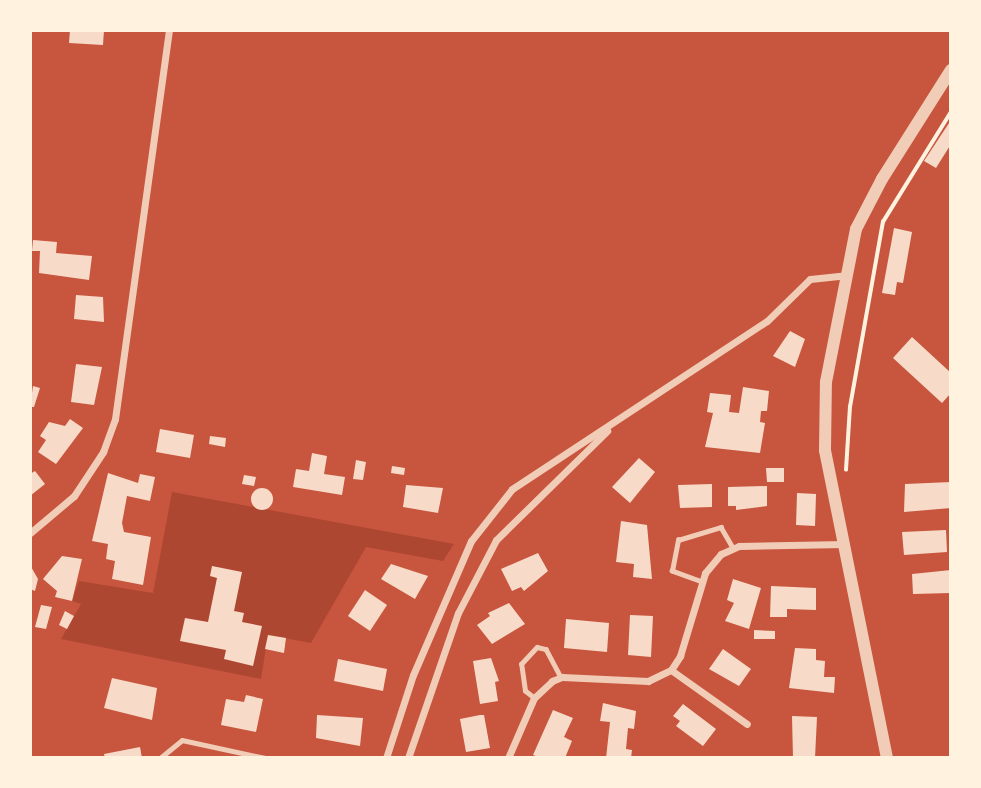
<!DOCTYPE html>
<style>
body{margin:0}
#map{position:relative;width:981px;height:788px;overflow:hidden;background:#c8553d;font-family:"DejaVu Sans",sans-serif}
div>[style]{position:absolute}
.green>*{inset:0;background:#ae4732}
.building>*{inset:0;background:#f7dbc8}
.round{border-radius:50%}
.path>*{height:3.5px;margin:-1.75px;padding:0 1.75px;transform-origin:1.75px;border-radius:1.75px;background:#fff3e0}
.service>*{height:4.5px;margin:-2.25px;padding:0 2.25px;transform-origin:2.25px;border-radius:2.25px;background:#f1ccb7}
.minor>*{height:7px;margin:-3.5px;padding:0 3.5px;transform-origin:3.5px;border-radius:3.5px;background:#f1ccb7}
.tertiary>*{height:12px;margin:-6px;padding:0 6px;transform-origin:6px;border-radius:6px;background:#f1ccb7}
span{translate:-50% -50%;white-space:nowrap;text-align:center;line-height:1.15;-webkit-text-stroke:7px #fff3e0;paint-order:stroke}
.frame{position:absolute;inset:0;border:32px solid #fff3e0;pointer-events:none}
</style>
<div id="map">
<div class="green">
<div style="clip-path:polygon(172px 492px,454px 544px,443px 561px,366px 547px,311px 643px,268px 635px,261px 679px,61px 639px,81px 604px,72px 601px,79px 581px,153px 593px)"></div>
</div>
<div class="building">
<div style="clip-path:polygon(70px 30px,104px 30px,103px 45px,69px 43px)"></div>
<div style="clip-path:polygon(951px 120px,951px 144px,936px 168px,924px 161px)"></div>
<div style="clip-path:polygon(894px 228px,912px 232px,903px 283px,897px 282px,895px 295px,882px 293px)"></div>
<div style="clip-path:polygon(33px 240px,57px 242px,56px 253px,92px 256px,89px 280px,39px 273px,40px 251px,32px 251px)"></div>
<div style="clip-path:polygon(76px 295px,103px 297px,104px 322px,74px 319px)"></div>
<div style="clip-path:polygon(790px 331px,805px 339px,795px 367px,773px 356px)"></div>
<div style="clip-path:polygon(912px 337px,951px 373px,951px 393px,942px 403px,893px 358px)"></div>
<div style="clip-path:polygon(76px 364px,102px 367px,94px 405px,71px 402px)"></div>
<div style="clip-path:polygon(33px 386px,40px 388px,34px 407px,30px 407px)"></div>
<div style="clip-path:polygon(743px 387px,769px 391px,767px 411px,761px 411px,760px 422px,765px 423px,760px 453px,705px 447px,713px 413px,707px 412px,710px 393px,731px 395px,729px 412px,739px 413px)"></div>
<div style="clip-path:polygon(70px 419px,83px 428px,56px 464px,38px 452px,46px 440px,40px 436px,49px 422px,65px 426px)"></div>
<div style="clip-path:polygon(160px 429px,194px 435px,190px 458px,156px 452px)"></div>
<div style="clip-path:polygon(210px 436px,226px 438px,225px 447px,209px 444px)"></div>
<div style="clip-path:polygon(312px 453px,327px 456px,324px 474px,345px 477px,342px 495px,293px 487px,296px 469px,309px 471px)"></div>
<div style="clip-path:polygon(639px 458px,655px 472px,630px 503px,612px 487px)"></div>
<div style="clip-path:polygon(356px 460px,366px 462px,363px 480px,353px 479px)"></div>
<div style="clip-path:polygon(392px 466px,405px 468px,404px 475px,391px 473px)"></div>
<div style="clip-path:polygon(766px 468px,784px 468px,784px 482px,767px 482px)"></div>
<div style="clip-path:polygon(35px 471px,45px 484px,30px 496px,30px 474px)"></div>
<div style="clip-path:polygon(108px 473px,138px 483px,140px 474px,155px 477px,150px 501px,127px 496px,122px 523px,124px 532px,151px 537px,143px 585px,112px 579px,115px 561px,106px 559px,108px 544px,92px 541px)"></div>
<div style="clip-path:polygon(244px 475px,256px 477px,254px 486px,242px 484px)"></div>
<div style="clip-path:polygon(951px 482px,951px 508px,904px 512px,905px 484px)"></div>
<div style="clip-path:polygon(712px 484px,712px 507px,680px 508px,678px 485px)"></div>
<div style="clip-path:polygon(406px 485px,443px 488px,438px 513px,403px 507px)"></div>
<div style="clip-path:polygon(767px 486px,767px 506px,736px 510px,736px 506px,728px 506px,728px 487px)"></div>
<div class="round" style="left:251px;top:488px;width:22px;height:22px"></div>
<div style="clip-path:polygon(797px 493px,816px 494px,815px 526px,796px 525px)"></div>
<div style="clip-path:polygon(621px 521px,647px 525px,652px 579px,633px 577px,634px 564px,616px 562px)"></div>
<div style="clip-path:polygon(946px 530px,947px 552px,904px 555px,902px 532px)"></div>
<div style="clip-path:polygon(538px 553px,548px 571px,524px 591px,521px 587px,512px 591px,501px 569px)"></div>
<div style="clip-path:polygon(62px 556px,82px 559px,72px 601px,55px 597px,57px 591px,43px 579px)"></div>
<div style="clip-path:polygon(391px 564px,428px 576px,415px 599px,381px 579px)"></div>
<div style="clip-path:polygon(30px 565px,38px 579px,35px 591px,30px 589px)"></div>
<div style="clip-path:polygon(212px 566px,242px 572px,234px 611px,244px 613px,242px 622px,262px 626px,253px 666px,224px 659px,226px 650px,180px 641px,185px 618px,208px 622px,217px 578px,210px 576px)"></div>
<div style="clip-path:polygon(951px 570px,951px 593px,913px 594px,912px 574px)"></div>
<div style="clip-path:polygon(733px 579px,761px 588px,749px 629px,725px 621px,734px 603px,727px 600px)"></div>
<div style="clip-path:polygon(771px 586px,816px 588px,816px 610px,787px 609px,787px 617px,770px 617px)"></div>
<div style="clip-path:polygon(365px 590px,387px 605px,370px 631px,348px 616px)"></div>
<div style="clip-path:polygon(509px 603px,525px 624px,492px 644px,477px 625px,490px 616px,488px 613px)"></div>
<div style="clip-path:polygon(41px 605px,52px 607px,46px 629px,35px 627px)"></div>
<div style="clip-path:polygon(65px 611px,74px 616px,67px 629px,59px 625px)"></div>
<div style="clip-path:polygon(630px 615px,653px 616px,651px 657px,628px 655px)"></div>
<div style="clip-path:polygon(566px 619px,609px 623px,607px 652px,564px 648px)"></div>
<div style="clip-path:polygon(754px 630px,775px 631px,775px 639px,754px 639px)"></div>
<div style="clip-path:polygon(268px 635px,286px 638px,284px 653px,265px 649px)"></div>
<div style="clip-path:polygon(795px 648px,816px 649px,816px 660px,825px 661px,824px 677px,835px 677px,834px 693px,789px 688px)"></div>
<div style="clip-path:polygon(723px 649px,751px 669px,739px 686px,709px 669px)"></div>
<div style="clip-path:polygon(491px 658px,499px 681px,495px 682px,498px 701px,480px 704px,473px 661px)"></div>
<div style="clip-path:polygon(338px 659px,387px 669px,383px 691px,334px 681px)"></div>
<div style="clip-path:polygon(112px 678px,157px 688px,152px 720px,104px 708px)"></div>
<div style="clip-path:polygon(246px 695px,263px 699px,256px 732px,221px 725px,226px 699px,244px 702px)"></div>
<div style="clip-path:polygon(603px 703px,636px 711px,634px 729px,628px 728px,626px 749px,632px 750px,631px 758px,606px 758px,610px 722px,600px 721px)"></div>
<div style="clip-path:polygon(683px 704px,716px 729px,703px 746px,676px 726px,680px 721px,673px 716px)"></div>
<div style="clip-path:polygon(553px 710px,573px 718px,564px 737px,572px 741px,565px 758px,541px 758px,533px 755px)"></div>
<div style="clip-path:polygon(317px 715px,363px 718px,360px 746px,316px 738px)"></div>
<div style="clip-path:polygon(480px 715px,484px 715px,490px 748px,466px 752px,460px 719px)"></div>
<div style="clip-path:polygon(792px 716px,817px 717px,815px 758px,793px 758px)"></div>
<div style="clip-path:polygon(140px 747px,142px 758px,105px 758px,104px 754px)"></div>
</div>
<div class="path">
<div style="left:846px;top:470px;width:63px;rotate:-86.4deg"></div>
<div style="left:850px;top:407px;width:188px;rotate:-79.9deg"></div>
<div style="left:883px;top:222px;width:129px;rotate:-58.3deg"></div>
</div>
<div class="service">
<div style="left:702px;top:582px;width:32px;rotate:-160deg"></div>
<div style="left:672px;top:571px;width:32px;rotate:-79deg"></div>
<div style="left:678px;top:540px;width:45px;rotate:-16.8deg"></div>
<div style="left:721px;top:527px;width:24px;rotate:60deg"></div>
<div style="left:534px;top:698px;width:11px;rotate:-142deg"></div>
<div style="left:525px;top:691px;width:27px;rotate:-98deg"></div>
<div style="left:521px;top:664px;width:23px;rotate:-47deg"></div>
<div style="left:537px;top:647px;width:9px;rotate:13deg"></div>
<div style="left:546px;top:649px;width:32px;rotate:62deg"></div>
<div style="left:160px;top:758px;width:28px;rotate:-39deg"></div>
<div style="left:182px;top:740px;width:85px;rotate:12.2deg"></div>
</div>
<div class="minor">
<div style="left:30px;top:533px;width:57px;rotate:-40.1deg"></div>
<div style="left:74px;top:496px;width:53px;rotate:-56.6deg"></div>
<div style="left:103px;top:452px;width:35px;rotate:-70deg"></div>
<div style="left:115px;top:419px;width:393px;rotate:-82.1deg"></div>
<div style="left:671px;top:670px;width:93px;rotate:35.4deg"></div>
<div style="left:386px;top:758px;width:87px;rotate:-72deg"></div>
<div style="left:413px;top:675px;width:146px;rotate:-66.6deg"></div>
<div style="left:471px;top:541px;width:66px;rotate:-51.7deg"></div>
<div style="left:512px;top:489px;width:305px;rotate:-33.4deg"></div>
<div style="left:767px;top:321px;width:60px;rotate:-44.3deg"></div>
<div style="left:810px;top:279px;width:36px;rotate:-6deg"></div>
<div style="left:408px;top:758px;width:153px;rotate:-71deg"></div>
<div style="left:458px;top:613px;width:82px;rotate:-62.5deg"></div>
<div style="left:496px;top:540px;width:156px;rotate:-44.5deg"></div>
<div style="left:508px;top:758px;width:65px;rotate:-66.6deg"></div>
<div style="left:534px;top:698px;width:25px;rotate:-43deg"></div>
<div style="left:552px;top:681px;width:11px;rotate:-22deg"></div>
<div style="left:562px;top:677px;width:86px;rotate:2.7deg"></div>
<div style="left:648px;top:681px;width:25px;rotate:-26deg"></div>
<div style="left:671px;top:670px;width:17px;rotate:-57deg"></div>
<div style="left:680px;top:656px;width:87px;rotate:-73.2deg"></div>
<div style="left:705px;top:573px;width:25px;rotate:-50deg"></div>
<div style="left:721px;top:554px;width:20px;rotate:-24deg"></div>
<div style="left:739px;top:546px;width:106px;rotate:-1.1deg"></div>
</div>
<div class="tertiary">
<div style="left:887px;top:758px;width:314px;rotate:-101.4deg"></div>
<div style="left:825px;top:450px;width:68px;rotate:-89.2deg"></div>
<div style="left:826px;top:382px;width:156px;rotate:-78.9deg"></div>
<div style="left:856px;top:229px;width:56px;rotate:-62.5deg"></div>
<div style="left:882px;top:179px;width:129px;rotate:-57.7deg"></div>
</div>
<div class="frame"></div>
</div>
